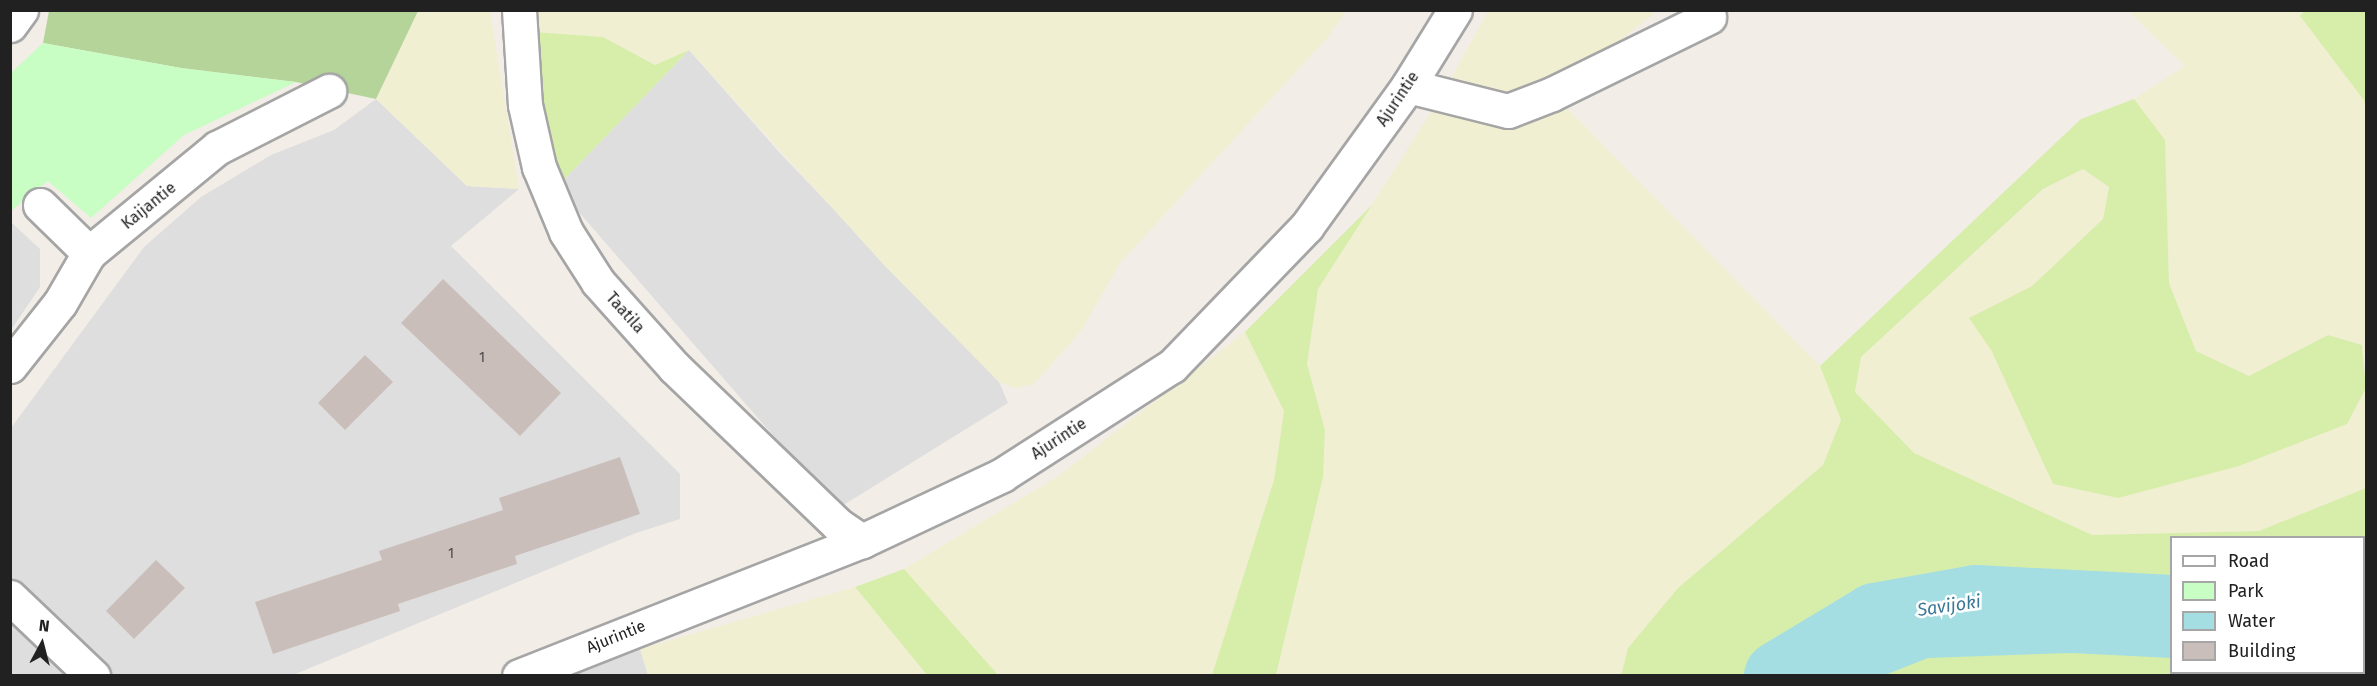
<!DOCTYPE html>
<style>
body{margin:0}
#map{position:relative;width:2377px;height:686px;overflow:hidden;background:#f2ede7;font-family:"Fira Sans",sans-serif}
div>[style]{position:absolute}
.residential>*{inset:0;background:#dfdede}
.farmland>*{inset:0;background:#f1efd2}
.grass>*{inset:0;background:#d7eeab}
.forest>*{inset:0;background:#b4d499}
.park>*{inset:0;background:#c8fdc3}
.water>*{inset:0;background:#a5dee2}
.river>*{height:70px;margin:-35px;padding:0 35px;transform-origin:35px;border-radius:35px;background:#a5dee2}
.building>*{inset:0;background:#cabeba}
.roads{filter:drop-shadow(2px 0 #a5a5a5) drop-shadow(-2px 0 #a5a5a5) drop-shadow(0 2px #a5a5a5) drop-shadow(0 -2px #a5a5a5)}
.minor>*{height:33px;margin:-16.5px;padding:0 16.5px;transform-origin:16.5px;border-radius:16.5px;background:#fff}
span{translate:-50% -50%;white-space:nowrap;text-align:center;line-height:1.15;-webkit-text-stroke:5px #fff;paint-order:stroke}
.number-label{font-size:14px;color:#4b4847}
.number-label span{-webkit-text-stroke-width:0}
.street-label{font-size:16px;color:#212121}
.water-label{font-size:18px;color:#3b7897;font-style:italic}
.frame{position:absolute;inset:0;border:12px solid #212121;pointer-events:none}
.legend{position:absolute;left:2170px;top:536px;width:195px;height:138px;box-sizing:border-box;background:#fff;border:2px solid #a6a6a6;margin:0;padding:8px 10px;list-style:none;font-size:18px;color:#212121}
.legend li{display:flex;align-items:center;gap:12px;height:30px}
.legend b{width:30px;border:2px solid #a6a6a6}
.north{position:absolute;left:12px;top:614px;width:60px;height:60px;-webkit-text-stroke:4px #fff;paint-order:stroke;rotate:7deg;font-size:16px;font-weight:700;line-height:24px;text-align:center;color:#212121}
.north::after{content:'';display:block;margin:auto;width:21px;height:27px;background:#212121;clip-path:polygon(50% 0,100% 100%,50% 72%,0 100%)}
</style>
<div id="map">
<div class="residential">
<div style="clip-path:polygon(689px 50px,778px 151px,999px 382px,1008px 403px,837px 509px,557px 187px)"></div>
<div style="clip-path:polygon(376px 99px,467px 186px,519px 189px,451px 246px,680px 474px,680px 519px,636px 533px,293px 675px,11px 676px,11px 428px,144px 247px,201px 197px,271px 155px,334px 130px)"></div>
<div style="clip-path:polygon(11px 222px,40px 249px,40px 287px,11px 330px)"></div>
<div style="clip-path:polygon(640px 649px,648px 675px,567px 676px)"></div>
</div>
<div class="farmland">
<div style="clip-path:polygon(418px 10px,490px 11px,519px 189px,467px 186px,376px 99px)"></div>
<div style="clip-path:polygon(528px 11px,1346px 11px,1328px 37px,1120px 263px,1081px 331px,1034px 384px,1016px 388px,999px 382px,884px 265px,689px 50px,655px 65px,603px 37px,534px 32px)"></div>
<div style="clip-path:polygon(1488px 11px,1657px 11px,1553px 94px,1820px 366px,1842px 420px,1823px 465px,1678px 588px,1628px 648px,1621px 675px,1276px 676px,1323px 477px,1325px 430px,1307px 364px,1318px 289px,1442px 95px)"></div>
<div style="clip-path:polygon(2128px 11px,2304px 11px,2300px 16px,2366px 103px,2366px 358px,2362px 345px,2328px 335px,2249px 376px,2196px 351px,2169px 283px,2165px 140px,2134px 99px,2185px 66px)"></div>
<div style="clip-path:polygon(2083px 169px,2109px 187px,2103px 219px,2032px 286px,1970px 318px,1991px 350px,2053px 484px,2347px 424px,2366px 388px,2366px 488px,2259px 531px,2092px 535px,1914px 453px,1855px 392px,1861px 357px,2044px 189px)"></div>
<div style="clip-path:polygon(1245px 332px,1284px 411px,1274px 480px,1212px 675px,998px 675px,904px 569px,1057px 477px)"></div>
<div style="clip-path:polygon(855px 587px,927px 675px,648px 675px,640px 649px)"></div>
</div>
<div class="grass">
<div style="clip-path:polygon(2304px 11px,2366px 11px,2366px 103px,2300px 16px)"></div>
<div style="clip-path:polygon(534px 32px,603px 37px,655px 65px,689px 50px,557px 187px,540px 98px)"></div>
<div style="clip-path:polygon(evenodd,2134px 99px,2165px 140px,2169px 283px,2196px 351px,2249px 376px,2328px 335px,2362px 345px,2366px 388px,2347px 424px,2239px 466px,2118px 498px,2053px 484px,1991px 350px,1969px 318px,2032px 286px,2103px 219px,2109px 187px,2083px 169px,2043px 189px,1861px 357px,1855px 392px,1914px 453px,2092px 535px,2259px 531px,2366px 488px,2366px 675px,1621px 676px,1628px 648px,1678px 588px,1823px 465px,1841px 420px,1820px 366px,2081px 119px,2134px 99px,2172px 538px,2364px 538px,2364px 672px,2172px 672px,2172px 538px)"></div>
<div style="clip-path:polygon(1372px 205px,1318px 289px,1307px 364px,1325px 430px,1323px 477px,1276px 675px,1212px 675px,1274px 480px,1284px 411px,1245px 332px)"></div>
<div style="clip-path:polygon(904px 569px,998px 675px,927px 675px,855px 587px)"></div>
</div>
<div class="forest">
<div style="clip-path:polygon(49px 11px,418px 11px,376px 99px,296px 82px,181px 68px,43px 43px)"></div>
</div>
<div class="park">
<div style="clip-path:polygon(43px 43px,181px 68px,296px 82px,184px 135px,91px 218px,48px 181px,11px 211px,11px 73px)"></div>
</div>
<div class="water">
<div style="clip-path:polygon(1981px 598px,2171px 606px,2171px 658px,2071px 653px,1928px 658px,1885px 675px,1782px 675px,1831px 641px,1891px 614px)"></div>
</div>
<div class="river">
<div style="left:1779px;top:676px;width:112px;rotate:-31.1deg"></div>
<div style="left:1875px;top:618px;width:103px;rotate:-10.1deg"></div>
<div style="left:1976px;top:600px;width:196px;rotate:2.9deg"></div>
</div>
<div class="building">
<div style="clip-path:polygon(443px 279px,561px 393px,520px 436px,401px 323px)"></div>
<div style="clip-path:polygon(365px 355px,393px 382px,345px 430px,318px 403px)"></div>
<div style="clip-path:polygon(620px 457px,640px 514px,515px 556px,517px 564px,398px 604px,400px 611px,273px 654px,255px 602px,382px 560px,379px 551px,503px 510px,499px 498px)"></div>
<div style="clip-path:polygon(156px 560px,185px 588px,134px 639px,106px 611px)"></div>
</div>
<div class="roads">
<div class="minor">
<div style="left:519px;top:10px;width:95px;rotate:86.4deg"></div>
<div style="left:525px;top:105px;width:64px;rotate:77.3deg"></div>
<div style="left:539px;top:167px;width:70px;rotate:67.4deg"></div>
<div style="left:566px;top:232px;width:59px;rotate:57.4deg"></div>
<div style="left:598px;top:282px;width:114px;rotate:48.2deg"></div>
<div style="left:674px;top:367px;width:228px;rotate:43.9deg"></div>
<div style="left:838px;top:525px;width:29px;rotate:34deg"></div>
<div style="left:10px;top:25px;width:19px;rotate:-54deg"></div>
<div style="left:1408px;top:86px;width:103px;rotate:14deg"></div>
<div style="left:1508px;top:111px;width:47px;rotate:-21.1deg"></div>
<div style="left:1552px;top:94px;width:175px;rotate:-26.1deg"></div>
<div style="left:40px;top:205px;width:69px;rotate:44.4deg"></div>
<div style="left:10px;top:366px;width:80px;rotate:-51.6deg"></div>
<div style="left:60px;top:303px;width:58px;rotate:-59.9deg"></div>
<div style="left:89px;top:253px;width:166px;rotate:-39.4deg"></div>
<div style="left:217px;top:148px;width:126px;rotate:-27deg"></div>
<div style="left:10px;top:597px;width:115px;rotate:43.6deg"></div>
<div style="left:519px;top:676px;width:369px;rotate:-21.5deg"></div>
<div style="left:862px;top:541px;width:155px;rotate:-25.2deg"></div>
<div style="left:1002px;top:475px;width:202px;rotate:-32.7deg"></div>
<div style="left:1172px;top:366px;width:194px;rotate:-46deg"></div>
<div style="left:1307px;top:226px;width:173px;rotate:-54.2deg"></div>
<div style="left:1408px;top:86px;width:89px;rotate:-58.3deg"></div>
</div>
</div>
<div class="number-label">
<span style="left:482px;top:358px">1</span>
<span style="left:451px;top:554px">1</span>
</div>
<div class="street-label">
<span style="left:1398px;top:99px;rotate:-56deg">Ajurintie</span>
<span style="left:149px;top:206px;rotate:-39deg">Kaijantie</span>
<span style="left:625px;top:313px;rotate:48deg">Taatila</span>
<span style="left:1059px;top:439px;rotate:-33deg">Ajurintie</span>
<span style="left:616px;top:637px;rotate:-22deg">Ajurintie</span>
</div>
<div class="water-label">
<span style="left:1949px;top:606px;rotate:-8deg">Savijoki</span>
</div>
<div class="frame"></div>
<ul class="legend">
<li><b style="height:8px;background:#fff"></b>Road</li>
<li><b style="height:16px;background:#c8fdc3"></b>Park</li>
<li><b style="height:16px;background:#a5dee2"></b>Water</li>
<li><b style="height:16px;background:#cabeba"></b>Building</li>
</ul>
<div class="north">N</div>
</div>
